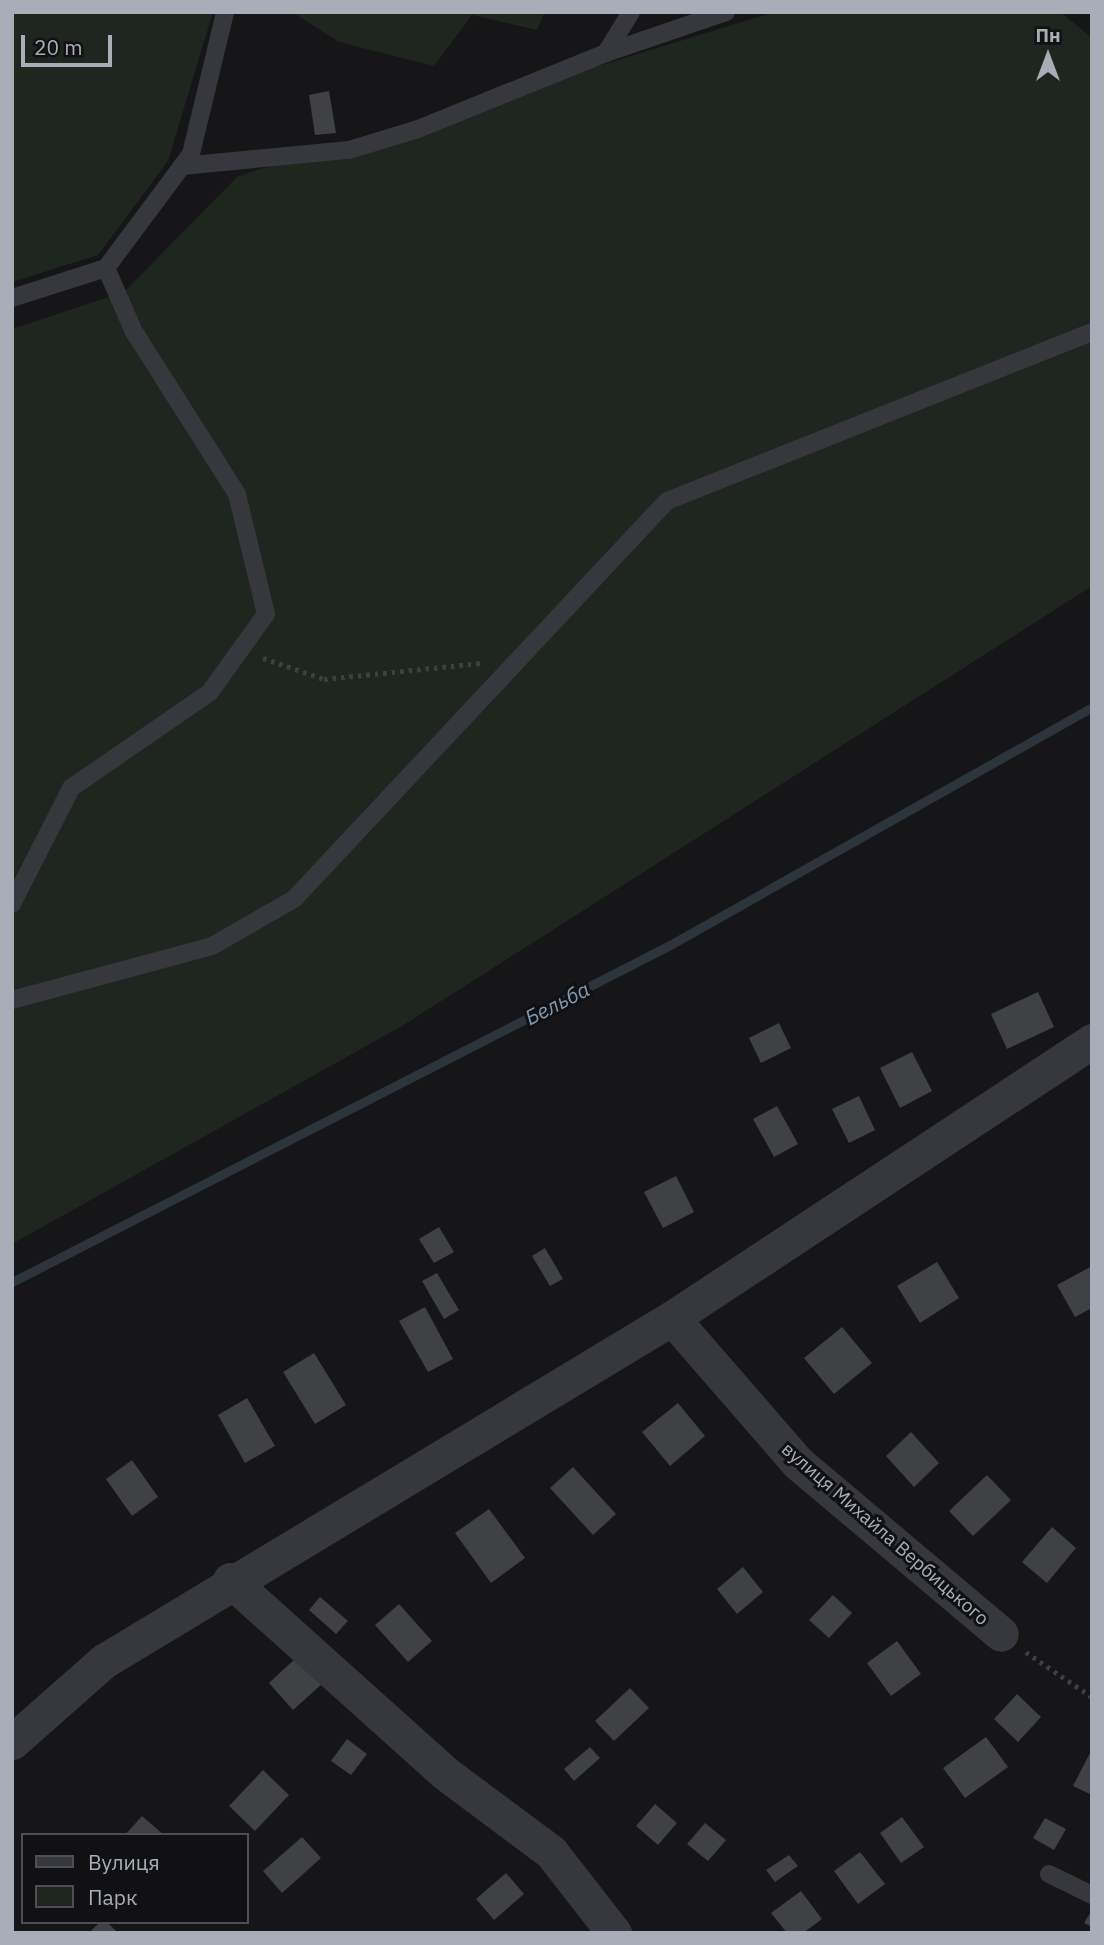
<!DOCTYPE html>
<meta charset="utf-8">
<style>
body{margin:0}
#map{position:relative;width:1104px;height:1945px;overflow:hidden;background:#161618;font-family:"IBM Plex Sans",sans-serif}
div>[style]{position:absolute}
.green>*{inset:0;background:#1e261f}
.stream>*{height:9px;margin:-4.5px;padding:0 4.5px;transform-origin:4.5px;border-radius:4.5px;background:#2c353c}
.building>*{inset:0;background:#404145}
.path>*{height:4.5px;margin-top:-2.25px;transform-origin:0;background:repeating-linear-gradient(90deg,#3d3f44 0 3.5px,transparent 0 8.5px)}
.service>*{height:18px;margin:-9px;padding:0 9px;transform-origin:9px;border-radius:9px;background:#37383d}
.minor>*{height:35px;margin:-17.5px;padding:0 17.5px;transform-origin:17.5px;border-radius:17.5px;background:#37383d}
span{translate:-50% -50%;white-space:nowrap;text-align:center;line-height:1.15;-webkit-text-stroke:6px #111113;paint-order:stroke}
.street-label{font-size:19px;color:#a8adb8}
.water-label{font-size:21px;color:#7f9bb3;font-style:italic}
.frame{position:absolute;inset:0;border:14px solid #a8adb8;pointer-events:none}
.legend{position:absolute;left:21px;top:1833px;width:228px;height:91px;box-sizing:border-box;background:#111113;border:2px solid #4d4f55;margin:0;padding:9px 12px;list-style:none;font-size:21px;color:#a8adb8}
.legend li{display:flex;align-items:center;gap:14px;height:35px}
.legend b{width:35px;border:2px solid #4d4f55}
.north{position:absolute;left:1013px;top:21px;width:70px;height:70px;-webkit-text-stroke:5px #111113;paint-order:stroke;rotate:0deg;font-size:19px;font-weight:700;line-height:28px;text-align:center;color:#a8adb8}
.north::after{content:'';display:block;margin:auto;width:24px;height:32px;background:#a8adb8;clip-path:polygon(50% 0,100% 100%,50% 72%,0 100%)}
.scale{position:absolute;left:21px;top:35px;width:91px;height:32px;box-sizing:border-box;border:4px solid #a8adb8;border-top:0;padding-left:9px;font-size:21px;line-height:24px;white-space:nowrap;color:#a8adb8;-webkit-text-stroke:5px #111113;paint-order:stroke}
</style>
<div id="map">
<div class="green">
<div style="clip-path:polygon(12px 12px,213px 12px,168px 161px,98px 255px,12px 282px)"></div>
<div style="clip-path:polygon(292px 12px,545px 12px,537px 30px,472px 15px,434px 66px,339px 42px)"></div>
<div style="clip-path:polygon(1060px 12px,1092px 38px,1092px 586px,402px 1026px,12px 1244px,12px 329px,124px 292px,238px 176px,768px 14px)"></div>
</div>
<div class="stream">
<div style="left:12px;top:1282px;width:739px;rotate:-27.12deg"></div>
<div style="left:670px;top:945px;width:484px;rotate:-29.4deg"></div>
</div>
<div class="building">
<div style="clip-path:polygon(329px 91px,336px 133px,315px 135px,309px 95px)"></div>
<div style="clip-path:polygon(1038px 992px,1054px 1027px,1007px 1049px,991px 1014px)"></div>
<div style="clip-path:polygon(779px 1023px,791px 1048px,761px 1063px,749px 1038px)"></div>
<div style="clip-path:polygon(912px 1052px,932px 1091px,900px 1108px,880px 1068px)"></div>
<div style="clip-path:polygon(859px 1096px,875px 1130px,849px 1143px,832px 1109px)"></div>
<div style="clip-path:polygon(777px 1106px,798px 1144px,774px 1157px,753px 1119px)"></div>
<div style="clip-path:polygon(676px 1176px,694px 1212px,663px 1228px,644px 1192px)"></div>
<div style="clip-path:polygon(439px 1227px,454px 1252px,434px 1263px,419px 1239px)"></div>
<div style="clip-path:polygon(545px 1248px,563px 1279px,550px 1286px,532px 1256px)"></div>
<div style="clip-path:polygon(937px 1262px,959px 1298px,920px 1323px,897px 1286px)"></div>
<div style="clip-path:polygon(1092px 1266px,1092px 1308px,1075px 1317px,1057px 1285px)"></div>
<div style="clip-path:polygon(437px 1273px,459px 1310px,444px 1319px,422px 1281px)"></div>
<div style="clip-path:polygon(425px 1307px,453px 1359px,428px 1372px,399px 1321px)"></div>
<div style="clip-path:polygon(842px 1327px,872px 1363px,834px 1394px,804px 1358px)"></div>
<div style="clip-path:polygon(314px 1353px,346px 1405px,315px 1424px,283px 1372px)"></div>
<div style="clip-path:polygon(247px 1398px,275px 1446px,245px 1463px,218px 1415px)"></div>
<div style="clip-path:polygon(678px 1403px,705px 1436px,670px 1466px,642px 1432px)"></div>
<div style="clip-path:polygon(911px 1432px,939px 1463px,914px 1487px,886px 1456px)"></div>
<div style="clip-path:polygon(132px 1460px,158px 1497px,132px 1516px,106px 1479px)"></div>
<div style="clip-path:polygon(573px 1467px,616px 1514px,593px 1535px,550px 1488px)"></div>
<div style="clip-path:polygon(987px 1475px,1011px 1500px,973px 1536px,949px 1511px)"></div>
<div style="clip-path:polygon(489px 1509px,525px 1558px,491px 1583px,455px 1533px)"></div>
<div style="clip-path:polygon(1052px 1527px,1076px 1548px,1047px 1583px,1022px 1562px)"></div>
<div style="clip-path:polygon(743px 1567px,763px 1592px,737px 1614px,717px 1589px)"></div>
<div style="clip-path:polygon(833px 1595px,852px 1613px,829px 1638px,809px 1620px)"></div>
<div style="clip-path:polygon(320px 1597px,348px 1621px,336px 1634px,309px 1610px)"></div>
<div style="clip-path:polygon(399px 1604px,432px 1641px,408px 1662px,375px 1625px)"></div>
<div style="clip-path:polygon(897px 1641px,921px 1674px,891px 1696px,867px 1663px)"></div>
<div style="clip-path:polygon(297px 1657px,322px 1684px,293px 1710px,269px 1683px)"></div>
<div style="clip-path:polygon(630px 1688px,649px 1708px,614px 1741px,595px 1721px)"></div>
<div style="clip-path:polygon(1017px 1694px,1041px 1717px,1018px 1742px,994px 1719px)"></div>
<div style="clip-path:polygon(986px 1737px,1008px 1767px,965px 1798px,943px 1768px)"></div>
<div style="clip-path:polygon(347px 1739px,367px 1754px,351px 1775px,331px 1761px)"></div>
<div style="clip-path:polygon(590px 1747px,600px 1758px,574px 1781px,564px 1769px)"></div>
<div style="clip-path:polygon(1092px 1749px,1092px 1795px,1073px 1786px)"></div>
<div style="clip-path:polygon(263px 1770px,289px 1795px,255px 1831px,229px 1806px)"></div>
<div style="clip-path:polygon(655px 1804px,677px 1823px,658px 1845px,636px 1826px)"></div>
<div style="clip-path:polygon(142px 1816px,164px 1835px,125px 1835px)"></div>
<div style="clip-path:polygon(902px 1817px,924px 1847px,901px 1863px,880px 1833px)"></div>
<div style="clip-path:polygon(1045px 1818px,1066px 1829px,1054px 1850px,1033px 1838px)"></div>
<div style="clip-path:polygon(705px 1823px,726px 1840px,708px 1861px,687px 1844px)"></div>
<div style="clip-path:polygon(302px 1837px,321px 1858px,282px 1893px,263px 1871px)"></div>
<div style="clip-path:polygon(860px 1852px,885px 1884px,858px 1904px,834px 1871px)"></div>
<div style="clip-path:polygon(789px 1855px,798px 1866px,775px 1882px,766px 1870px)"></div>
<div style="clip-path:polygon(506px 1873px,524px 1894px,494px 1920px,476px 1899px)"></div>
<div style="clip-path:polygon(801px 1891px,822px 1919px,803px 1933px,787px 1933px,771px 1913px)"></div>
<div style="clip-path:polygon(1092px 1910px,1092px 1927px,1084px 1923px)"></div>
<div style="clip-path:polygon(100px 1922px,107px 1922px,118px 1933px,89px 1933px)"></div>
</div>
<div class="path">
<div style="left:263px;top:658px;width:65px;rotate:19deg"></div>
<div style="left:324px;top:679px;width:158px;rotate:-5.8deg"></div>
<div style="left:1026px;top:1652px;width:80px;rotate:34.3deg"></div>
</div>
<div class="service">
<div style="left:631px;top:12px;width:48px;rotate:121.4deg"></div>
<div style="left:606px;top:53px;width:127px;rotate:-18.9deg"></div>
<div style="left:182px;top:166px;width:168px;rotate:-5.5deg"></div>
<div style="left:349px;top:150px;width:72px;rotate:-16.9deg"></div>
<div style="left:418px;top:129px;width:203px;rotate:-22deg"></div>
<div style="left:12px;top:298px;width:99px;rotate:-17.7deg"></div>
<div style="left:106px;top:268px;width:142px;rotate:-53.3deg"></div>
<div style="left:191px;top:154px;width:146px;rotate:-76.5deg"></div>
<div style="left:12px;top:904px;width:130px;rotate:-63deg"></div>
<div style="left:71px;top:788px;width:169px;rotate:-34.6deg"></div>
<div style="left:210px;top:692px;width:96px;rotate:-54.3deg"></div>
<div style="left:266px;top:614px;width:123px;rotate:-103.6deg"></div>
<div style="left:237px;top:494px;width:192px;rotate:-122.4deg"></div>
<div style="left:134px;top:332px;width:70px;rotate:-113.6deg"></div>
<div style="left:12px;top:1000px;width:207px;rotate:-15.1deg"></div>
<div style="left:212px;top:946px;width:95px;rotate:-29.8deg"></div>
<div style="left:294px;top:899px;width:545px;rotate:-46.86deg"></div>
<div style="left:667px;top:501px;width:457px;rotate:-21.7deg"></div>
<div style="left:1049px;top:1874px;width:48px;rotate:26deg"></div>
</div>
<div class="minor">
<div style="left:672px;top:1318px;width:192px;rotate:49deg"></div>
<div style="left:798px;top:1463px;width:265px;rotate:40.1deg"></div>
<div style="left:230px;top:1580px;width:289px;rotate:41.9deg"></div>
<div style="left:445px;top:1773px;width:132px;rotate:36.7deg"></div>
<div style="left:551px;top:1852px;width:103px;rotate:52.1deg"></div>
<div style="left:12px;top:1742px;width:123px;rotate:-41.4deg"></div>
<div style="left:104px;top:1661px;width:664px;rotate:-31.13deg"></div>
<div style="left:672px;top:1318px;width:503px;rotate:-33.41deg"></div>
</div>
<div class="street-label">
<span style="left:885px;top:1534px;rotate:41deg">вулиця Михайла Вербицького</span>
</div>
<div class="water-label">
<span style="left:557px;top:1003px;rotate:-27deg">Бельба</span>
</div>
<div class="frame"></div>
<ul class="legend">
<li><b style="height:9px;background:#37383d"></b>Вулиця</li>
<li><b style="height:19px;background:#1e261f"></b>Парк</li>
</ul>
<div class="north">Пн</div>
<div class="scale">20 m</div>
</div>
